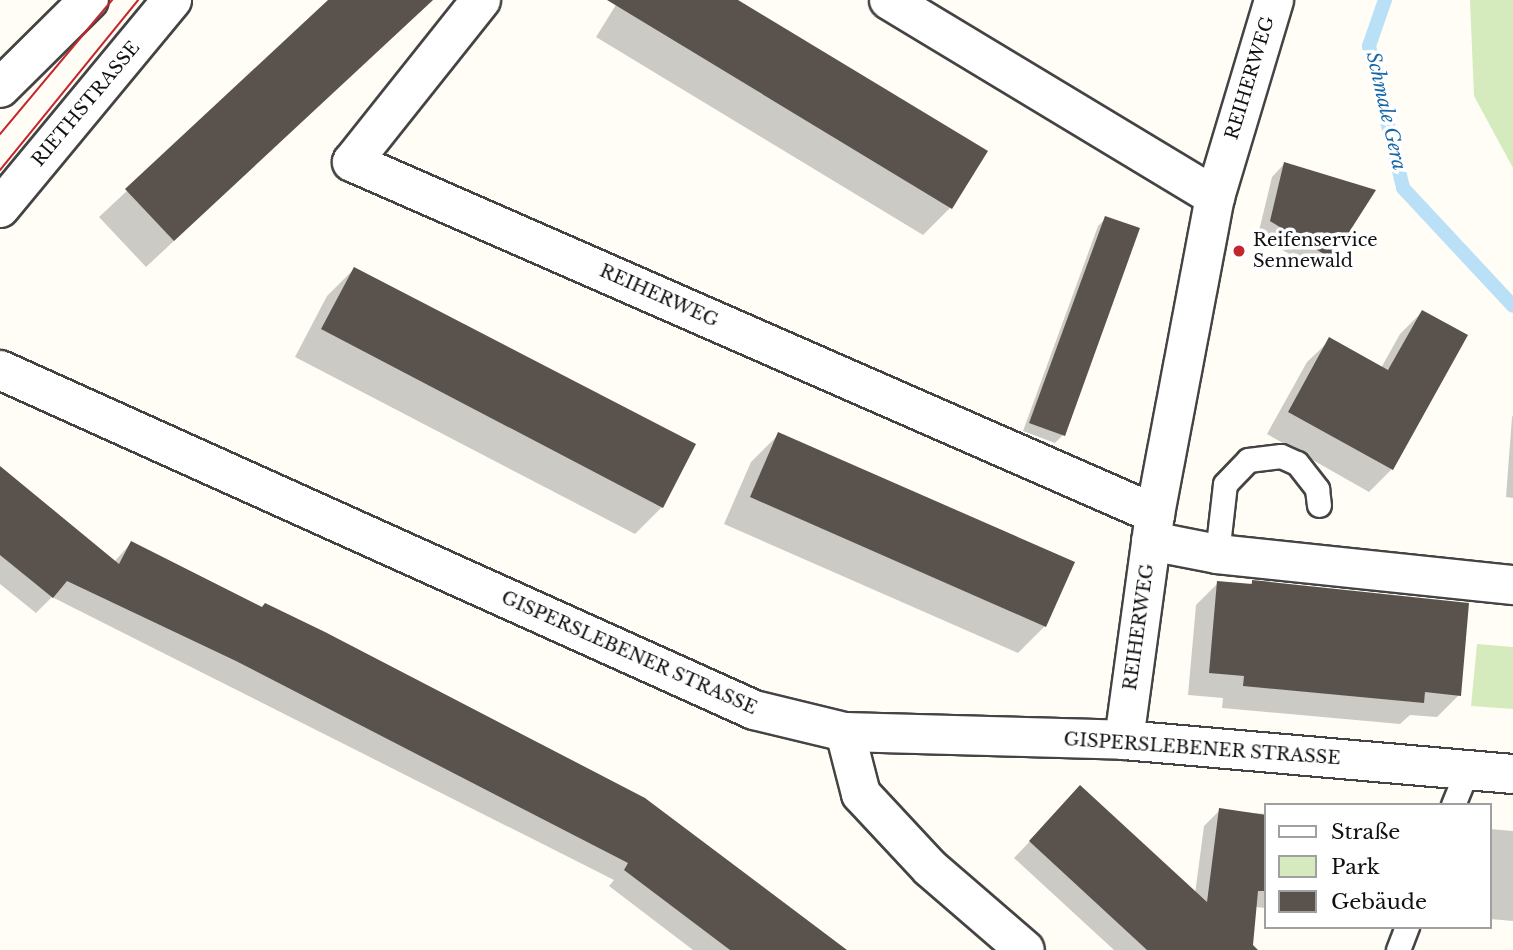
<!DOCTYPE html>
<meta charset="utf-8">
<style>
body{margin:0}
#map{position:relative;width:1513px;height:950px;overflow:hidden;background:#fffdf5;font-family:"Libre Baskerville",serif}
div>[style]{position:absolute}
.green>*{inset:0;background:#d5ebbd}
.shadow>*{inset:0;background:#0003}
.stream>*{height:14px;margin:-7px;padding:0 7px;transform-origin:7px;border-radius:7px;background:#b9e0f7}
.building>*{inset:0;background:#5a524d}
.roads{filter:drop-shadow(2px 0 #444) drop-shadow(-2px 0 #444) drop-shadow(0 2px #444) drop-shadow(0 -2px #444)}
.service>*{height:23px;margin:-11.5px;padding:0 11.5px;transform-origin:11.5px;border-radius:11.5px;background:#fff}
.minor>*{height:38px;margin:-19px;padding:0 19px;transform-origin:19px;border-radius:19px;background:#fff}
.tertiary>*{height:38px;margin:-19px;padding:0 19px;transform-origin:19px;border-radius:19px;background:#fff}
.tram>*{height:2px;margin:-1px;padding:0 1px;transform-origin:1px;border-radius:1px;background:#c4262e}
.dots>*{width:19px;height:19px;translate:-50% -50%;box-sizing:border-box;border:4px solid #fff;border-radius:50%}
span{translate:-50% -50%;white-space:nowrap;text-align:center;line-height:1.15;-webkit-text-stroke:7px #fff;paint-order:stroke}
.street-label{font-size:18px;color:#111}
.poi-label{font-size:18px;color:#111}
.left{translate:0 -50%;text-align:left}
.water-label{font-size:19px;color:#1768a6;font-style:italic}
.legend{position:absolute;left:1264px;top:803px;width:228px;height:126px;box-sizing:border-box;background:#fff;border:2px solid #a0a0a0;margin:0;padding:9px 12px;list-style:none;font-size:21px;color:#111}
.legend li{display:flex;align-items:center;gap:14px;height:35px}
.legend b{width:35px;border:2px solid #a0a0a0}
</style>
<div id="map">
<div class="green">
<div style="clip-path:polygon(1470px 0,1513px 0,1513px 168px,1474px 96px)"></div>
<div style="clip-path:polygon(1477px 644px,1513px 647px,1513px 709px,1471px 706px)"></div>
</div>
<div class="shadow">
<div style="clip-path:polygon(331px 0,433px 0,146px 267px,99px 217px)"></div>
<div style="clip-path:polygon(619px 0,736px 0,985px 151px,950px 208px,923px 235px,596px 37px)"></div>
<div style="clip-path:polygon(1284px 164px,1373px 191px,1317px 271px,1258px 235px,1272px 177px)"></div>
<div style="clip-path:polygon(1106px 218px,1063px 435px,1055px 443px,1023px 431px,1098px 226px)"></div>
<div style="clip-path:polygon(354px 269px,662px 507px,635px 534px,295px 357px,327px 296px)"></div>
<div style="clip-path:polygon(1422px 312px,1466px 336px,1392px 469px,1369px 492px,1267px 434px,1307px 362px,1330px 340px,1381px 368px,1400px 334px)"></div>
<div style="clip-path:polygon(1513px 415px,1513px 498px,1506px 497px,1512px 417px)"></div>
<div style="clip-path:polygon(778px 435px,1045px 626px,1018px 653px,724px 524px,751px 462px)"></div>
<div style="clip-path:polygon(0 468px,114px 562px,131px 543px,261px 609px,844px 950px,693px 950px,609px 886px,614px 880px,52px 597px,36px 613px,0 584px)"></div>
<div style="clip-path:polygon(1253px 581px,1459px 695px,1437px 717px,1410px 715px,1400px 724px,1222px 708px,1223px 698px,1188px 695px,1196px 605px,1218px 583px,1248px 586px)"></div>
<div style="clip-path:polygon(1065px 804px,1195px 894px,1204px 826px,1220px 810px,1266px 814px,1266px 908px,1255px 907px,1251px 946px,1256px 950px,1114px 950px,1014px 858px)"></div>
<div style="clip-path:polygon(1490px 829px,1513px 831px,1513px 921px,1490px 919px)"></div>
</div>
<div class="stream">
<div style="left:1385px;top:0;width:49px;rotate:109.2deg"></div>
<div style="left:1369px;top:46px;width:146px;rotate:76.5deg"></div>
<div style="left:1403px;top:188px;width:161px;rotate:47deg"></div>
</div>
<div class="building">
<div style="clip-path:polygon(328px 0,433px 0,174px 241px,125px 189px)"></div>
<div style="clip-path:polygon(607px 0,738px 0,988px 151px,952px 209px)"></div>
<div style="clip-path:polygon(1284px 162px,1376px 190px,1332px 259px,1270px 221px)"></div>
<div style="clip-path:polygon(1105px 216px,1140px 228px,1065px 436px,1029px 423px)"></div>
<div style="clip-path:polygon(354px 267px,696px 444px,663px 508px,321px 329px)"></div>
<div style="clip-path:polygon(1422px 310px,1468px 335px,1393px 470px,1288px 412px,1329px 337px,1388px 370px)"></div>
<div style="clip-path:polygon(778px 432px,1075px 562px,1046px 627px,750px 497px)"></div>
<div style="clip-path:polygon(0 466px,119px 564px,131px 541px,262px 607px,265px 603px,325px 632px,645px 798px,847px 950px,730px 950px,624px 870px,628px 863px,236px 661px,67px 581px,53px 598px,0 555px)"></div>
<div style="clip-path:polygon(1252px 580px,1469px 603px,1461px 696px,1425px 692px,1424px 703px,1243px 686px,1244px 676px,1209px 673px,1217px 581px,1252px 584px)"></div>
<div style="clip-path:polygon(1080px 785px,1207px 902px,1219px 808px,1266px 815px,1266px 891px,1258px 891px,1253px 945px,1258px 950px,1147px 950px,1029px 841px)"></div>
</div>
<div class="roads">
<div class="service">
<div style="left:1217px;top:554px;width:70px;rotate:-83.5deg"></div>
<div style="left:1225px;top:484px;width:33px;rotate:-46deg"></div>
<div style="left:1248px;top:460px;width:33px;rotate:-7deg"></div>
<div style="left:1281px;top:456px;width:17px;rotate:24deg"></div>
<div style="left:1297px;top:463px;width:33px;rotate:52deg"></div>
<div style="left:1317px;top:489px;width:16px;rotate:83deg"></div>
<div style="left:1453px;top:805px;width:38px;rotate:-68deg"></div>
<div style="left:1398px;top:950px;width:25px;rotate:-69deg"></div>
</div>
<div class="minor">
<div style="left:481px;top:0;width:207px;rotate:128.5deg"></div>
<div style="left:352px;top:162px;width:877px;rotate:23.67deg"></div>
<div style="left:889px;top:0;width:381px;rotate:31.1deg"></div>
<div style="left:0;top:370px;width:827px;rotate:24.27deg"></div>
<div style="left:754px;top:710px;width:94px;rotate:13.6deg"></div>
<div style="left:845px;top:732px;width:279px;rotate:1.6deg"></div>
<div style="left:1124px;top:740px;width:390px;rotate:5deg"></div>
<div style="left:1151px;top:541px;width:67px;rotate:11.1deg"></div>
<div style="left:1217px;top:554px;width:298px;rotate:6deg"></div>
<div style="left:845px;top:732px;width:64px;rotate:75.5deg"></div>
<div style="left:861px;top:794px;width:101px;rotate:47deg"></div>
<div style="left:930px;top:868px;width:125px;rotate:40.8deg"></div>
<div style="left:1124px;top:740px;width:228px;rotate:-82.2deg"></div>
<div style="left:1155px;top:514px;width:323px;rotate:-79.3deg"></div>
<div style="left:1215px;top:197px;width:206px;rotate:-73.3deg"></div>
</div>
<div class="tertiary">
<div style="left:0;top:88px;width:125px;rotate:-44.7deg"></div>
<div style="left:0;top:208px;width:270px;rotate:-50.4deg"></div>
</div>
</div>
<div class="tram">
<div style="left:0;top:134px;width:175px;rotate:-50.1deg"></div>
<div style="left:0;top:170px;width:219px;rotate:-50.9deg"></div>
</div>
<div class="dots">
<div style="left:1239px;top:251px;background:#c4262e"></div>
</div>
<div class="street-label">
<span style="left:1250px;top:78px;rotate:-73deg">REIHERWEG</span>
<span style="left:86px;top:104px;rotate:-50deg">RIETHSTRASSE</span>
<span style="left:659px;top:296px;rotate:24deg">REIHERWEG</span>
<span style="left:1139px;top:627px;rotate:-82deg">REIHERWEG</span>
<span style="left:629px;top:653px;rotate:24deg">GISPERSLEBENER STRASSE</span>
<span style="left:1202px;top:749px;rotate:4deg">GISPERSLEBENER STRASSE</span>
</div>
<div class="poi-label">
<span class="left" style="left:1253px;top:251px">Reifenservice<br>Sennewald</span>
</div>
<div class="water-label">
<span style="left:1386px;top:111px;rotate:77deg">Schmale Gera</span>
</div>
<ul class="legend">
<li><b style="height:9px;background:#fff"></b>Straße</li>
<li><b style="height:19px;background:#d5ebbd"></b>Park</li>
<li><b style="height:19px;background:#5a524d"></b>Gebäude</li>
</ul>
</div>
